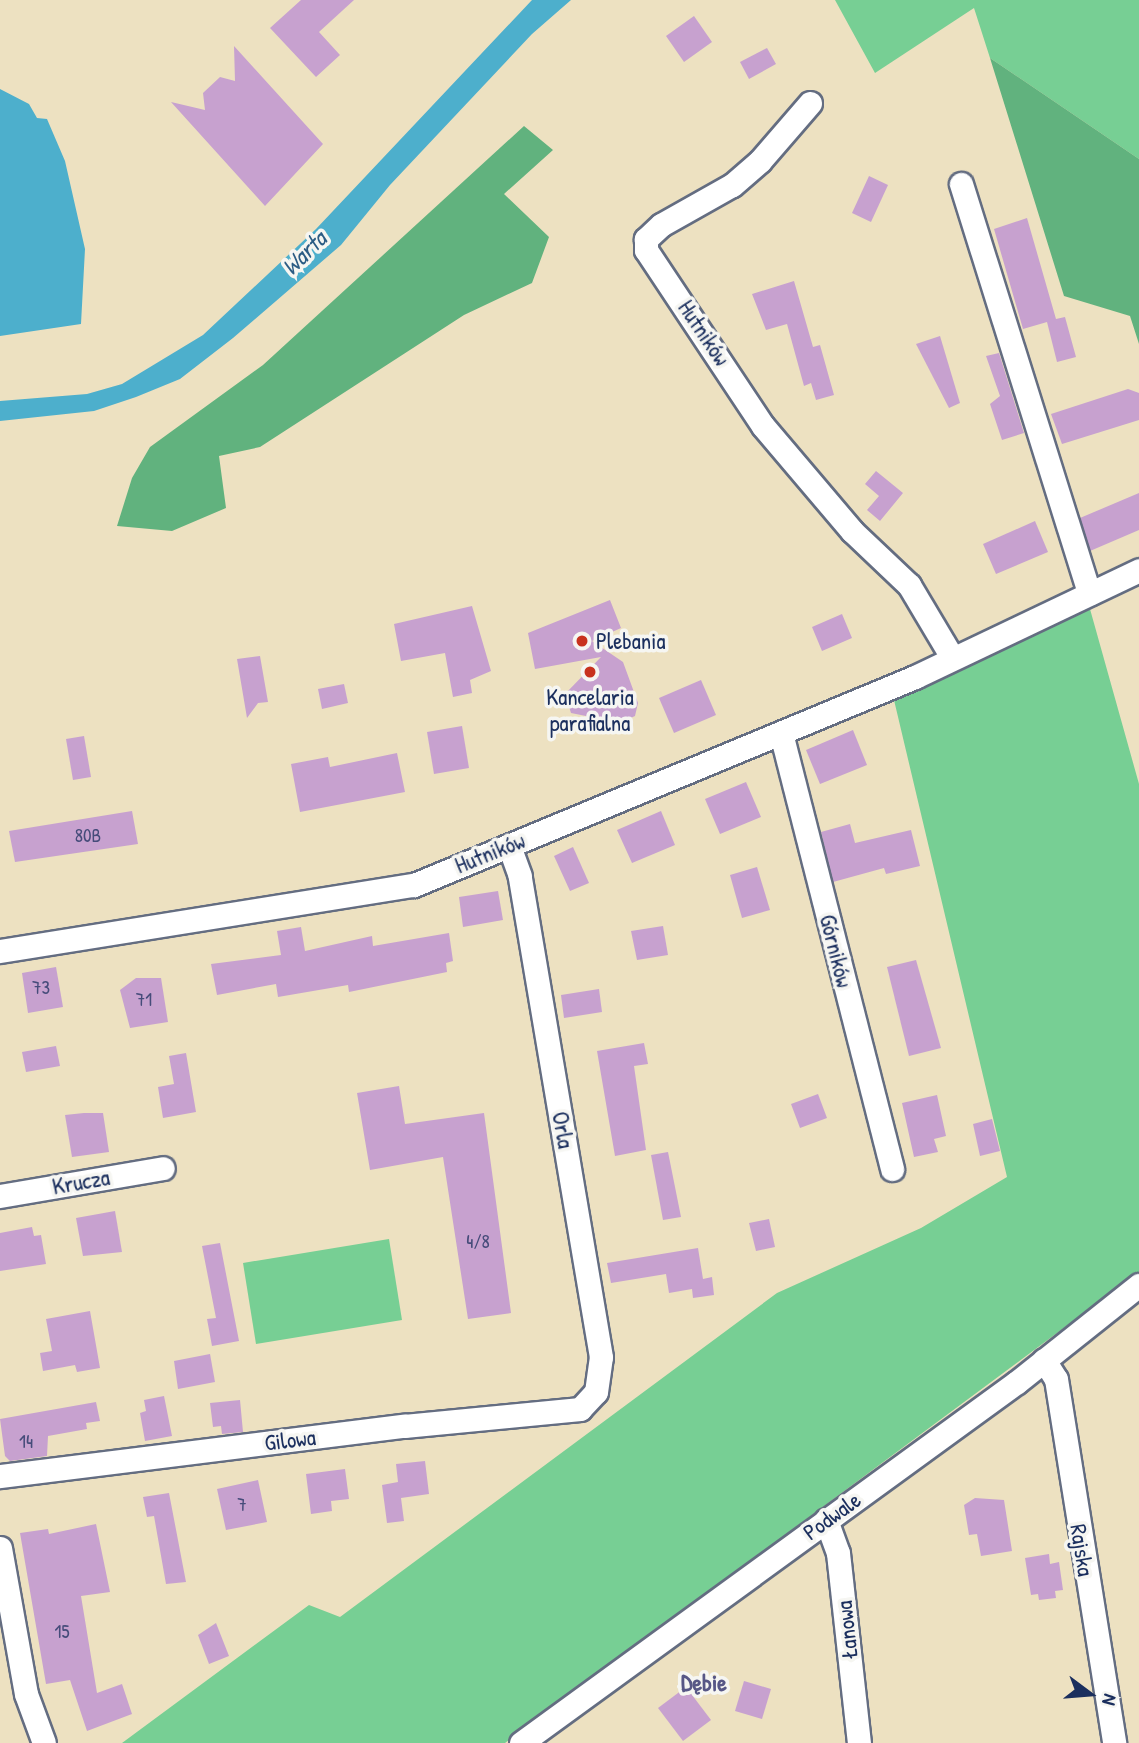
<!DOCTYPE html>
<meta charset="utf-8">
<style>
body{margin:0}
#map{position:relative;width:1139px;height:1743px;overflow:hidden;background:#ede1c1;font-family:"Patrick Hand",sans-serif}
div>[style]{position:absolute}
.green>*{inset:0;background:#77cf94}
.forest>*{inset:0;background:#61b27e}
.water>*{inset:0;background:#4dafcc}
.building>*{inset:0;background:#c7a1cf}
.roads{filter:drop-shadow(2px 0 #646d81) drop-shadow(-2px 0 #646d81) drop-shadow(0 2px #646d81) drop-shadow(0 -2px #646d81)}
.minor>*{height:23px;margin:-11.5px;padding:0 11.5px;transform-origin:11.5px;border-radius:11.5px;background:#fff}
.dots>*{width:19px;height:19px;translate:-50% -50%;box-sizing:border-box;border:4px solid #f6f6f2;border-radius:50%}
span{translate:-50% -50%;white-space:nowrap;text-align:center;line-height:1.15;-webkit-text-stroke:7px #f6f6f2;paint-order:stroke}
.number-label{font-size:19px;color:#464c7a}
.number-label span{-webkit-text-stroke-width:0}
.street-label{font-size:23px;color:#1b2f5e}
.poi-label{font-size:23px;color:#1b2f5e}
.left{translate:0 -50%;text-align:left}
.water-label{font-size:24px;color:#2c5c84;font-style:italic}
.neighbourhood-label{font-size:24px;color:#575786;font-weight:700}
.north{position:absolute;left:1055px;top:1659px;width:70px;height:70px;-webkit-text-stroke:5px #f6f6f2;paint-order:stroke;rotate:106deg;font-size:19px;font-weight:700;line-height:28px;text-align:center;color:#1b2f5e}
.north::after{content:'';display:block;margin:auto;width:24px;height:32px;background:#1b2f5e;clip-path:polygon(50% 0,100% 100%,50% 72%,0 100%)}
</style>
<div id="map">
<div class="green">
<div style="clip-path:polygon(835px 0,1139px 0,1139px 159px,990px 58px,974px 8px,875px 73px)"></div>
<div style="clip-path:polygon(1090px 609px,1139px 784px,1139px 1272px,505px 1743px,122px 1743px,309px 1605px,340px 1617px,777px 1293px,921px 1228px,1007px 1177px,894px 700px)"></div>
<div style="clip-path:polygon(389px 1239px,402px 1320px,256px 1344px,243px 1263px)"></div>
</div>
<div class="forest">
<div style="clip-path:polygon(990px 58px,1139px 159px,1139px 344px,1130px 316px,1064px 296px)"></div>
<div style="clip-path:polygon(524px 126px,553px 150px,504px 194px,549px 237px,532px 283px,464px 315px,260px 447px,219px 456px,226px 508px,172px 531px,117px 526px,132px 478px,150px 447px,263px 365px)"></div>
</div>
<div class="water">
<div style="clip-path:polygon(532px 0,571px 0,532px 34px,390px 185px,341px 245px,233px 338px,180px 379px,136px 397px,94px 411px,0 421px,0 401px,87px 394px,122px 384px,203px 335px,316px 229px)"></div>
<div style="clip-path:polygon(0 89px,29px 104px,37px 118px,47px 119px,65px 161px,85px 249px,81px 324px,0 336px)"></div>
</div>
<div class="building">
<div style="clip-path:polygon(301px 0,354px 0,319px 32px,340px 55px,316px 77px,270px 28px)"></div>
<div style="clip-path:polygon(694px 16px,712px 42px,684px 62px,666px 36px)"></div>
<div style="clip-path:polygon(234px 46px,323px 144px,265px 206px,171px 102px,205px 110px,203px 93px,220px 77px,235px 81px)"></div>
<div style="clip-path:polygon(767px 48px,776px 64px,749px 79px,740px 62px)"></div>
<div style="clip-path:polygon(869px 176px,888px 185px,871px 222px,852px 213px)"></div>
<div style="clip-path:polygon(1027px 218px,1056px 319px,1065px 317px,1076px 357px,1057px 362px,1047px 322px,1023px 329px,994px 229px)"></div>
<div style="clip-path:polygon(794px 281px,813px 347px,820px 345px,834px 395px,816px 400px,811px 383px,804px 386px,787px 324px,766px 330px,752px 294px)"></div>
<div style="clip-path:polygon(940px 336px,960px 403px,949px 408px,916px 344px)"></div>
<div style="clip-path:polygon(999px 353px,1024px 433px,1002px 440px,990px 404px,1000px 396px,986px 356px)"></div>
<div style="clip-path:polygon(1128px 389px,1139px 393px,1139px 420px,1062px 444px,1051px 414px)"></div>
<div style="clip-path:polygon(876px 471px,903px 493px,880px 521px,867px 510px,879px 496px,865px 484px)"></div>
<div style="clip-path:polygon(1139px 493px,1139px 530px,1090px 551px,1080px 518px)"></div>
<div style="clip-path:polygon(1035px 521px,1048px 552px,996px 574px,983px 544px)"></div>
<div style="clip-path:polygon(610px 600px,621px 628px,592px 641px,623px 662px,638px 703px,635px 716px,602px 731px,586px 716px,571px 713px,565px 694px,601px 657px,535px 669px,528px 633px)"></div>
<div style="clip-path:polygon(472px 606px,491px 671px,470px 680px,472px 693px,453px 697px,445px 653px,401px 661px,394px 624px)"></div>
<div style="clip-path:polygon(842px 614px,852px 638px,822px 651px,812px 627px)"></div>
<div style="clip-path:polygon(260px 656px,268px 702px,258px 703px,247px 718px,237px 659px)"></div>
<div style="clip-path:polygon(701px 680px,716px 715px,674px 733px,659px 698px)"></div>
<div style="clip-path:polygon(344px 684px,348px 703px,322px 709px,318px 689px)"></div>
<div style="clip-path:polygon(462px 726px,469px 768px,434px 774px,427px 732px)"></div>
<div style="clip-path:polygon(853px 730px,867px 765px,820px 784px,806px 750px)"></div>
<div style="clip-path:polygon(84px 736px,91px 777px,73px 780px,66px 739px)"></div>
<div style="clip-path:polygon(397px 753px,405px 792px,300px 812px,291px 764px,328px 757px,330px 767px)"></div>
<div style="clip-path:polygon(746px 782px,761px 817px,720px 834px,705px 799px)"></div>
<div style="clip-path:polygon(132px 811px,138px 844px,15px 862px,9px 831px)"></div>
<div style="clip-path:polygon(661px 811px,675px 845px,632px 863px,617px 830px)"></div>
<div style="clip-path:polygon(850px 824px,855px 843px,911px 830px,920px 866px,886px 874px,884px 868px,833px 882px,821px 832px)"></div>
<div style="clip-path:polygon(573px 847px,589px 883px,570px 891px,554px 856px)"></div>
<div style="clip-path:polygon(757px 867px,770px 910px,742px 918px,730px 875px)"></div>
<div style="clip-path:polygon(498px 891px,503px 920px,463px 927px,459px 897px)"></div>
<div style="clip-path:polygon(663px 926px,668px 955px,637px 960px,631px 931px)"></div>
<div style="clip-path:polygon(301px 927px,305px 951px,372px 936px,373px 946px,449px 933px,453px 961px,446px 963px,447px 972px,349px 992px,348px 985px,278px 997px,276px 984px,217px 995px,211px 964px,281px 955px,277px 931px)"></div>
<div style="clip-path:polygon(916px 960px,941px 1048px,909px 1056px,887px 967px)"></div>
<div style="clip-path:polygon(56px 967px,63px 1007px,28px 1013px,22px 973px)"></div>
<div style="clip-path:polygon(136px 978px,161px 978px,168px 1022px,130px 1028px,120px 990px)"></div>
<div style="clip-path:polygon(599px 989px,602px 1012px,564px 1018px,561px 995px)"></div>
<div style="clip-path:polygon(644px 1043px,648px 1064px,634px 1066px,646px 1150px,615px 1156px,597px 1051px)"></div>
<div style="clip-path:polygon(56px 1046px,60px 1066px,26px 1072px,22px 1052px)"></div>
<div style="clip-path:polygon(186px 1053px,196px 1112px,163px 1118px,158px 1087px,174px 1084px,169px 1056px)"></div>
<div style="clip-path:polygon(399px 1086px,405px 1124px,484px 1113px,511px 1313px,468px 1319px,443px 1157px,370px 1170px,357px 1093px)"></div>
<div style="clip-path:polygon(818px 1094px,827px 1118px,800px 1128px,791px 1104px)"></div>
<div style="clip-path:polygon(937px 1095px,946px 1136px,934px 1139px,938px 1152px,914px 1157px,902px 1103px)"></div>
<div style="clip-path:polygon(84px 1113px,103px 1113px,109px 1152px,72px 1157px,65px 1115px)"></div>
<div style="clip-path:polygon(992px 1119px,1000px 1151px,980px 1156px,973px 1124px)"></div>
<div style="clip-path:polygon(668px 1152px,681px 1217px,663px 1220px,651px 1155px)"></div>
<div style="clip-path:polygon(115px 1211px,122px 1252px,83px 1256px,76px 1218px)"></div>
<div style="clip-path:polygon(769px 1219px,775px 1247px,756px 1251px,749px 1223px)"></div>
<div style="clip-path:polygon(32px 1227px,34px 1236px,41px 1235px,46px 1264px,0 1271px,0 1233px)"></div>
<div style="clip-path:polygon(220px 1243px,239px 1341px,212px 1346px,207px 1319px,216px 1318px,202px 1246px)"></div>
<div style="clip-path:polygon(698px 1248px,703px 1279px,712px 1277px,714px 1295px,693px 1298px,692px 1289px,669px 1293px,666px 1274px,611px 1283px,607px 1263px)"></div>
<div style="clip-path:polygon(90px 1311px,100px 1368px,77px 1372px,75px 1365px,43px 1371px,40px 1353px,52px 1351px,46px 1319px)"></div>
<div style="clip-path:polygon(210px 1354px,215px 1382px,178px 1389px,174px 1361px)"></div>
<div style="clip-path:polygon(164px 1396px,172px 1436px,145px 1441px,140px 1413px,146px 1411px,144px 1400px)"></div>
<div style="clip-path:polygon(240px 1400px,243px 1432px,222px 1434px,221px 1426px,213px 1427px,210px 1403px)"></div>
<div style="clip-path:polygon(96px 1402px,100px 1421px,86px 1423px,87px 1429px,48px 1436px,47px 1456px,10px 1461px,5px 1456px,0 1419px)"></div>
<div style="clip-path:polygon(425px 1461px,429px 1494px,401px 1498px,404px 1521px,387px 1523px,382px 1485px,398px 1482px,396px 1464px)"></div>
<div style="clip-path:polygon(345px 1469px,349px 1499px,331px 1501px,332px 1511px,311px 1514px,306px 1474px)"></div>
<div style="clip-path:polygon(258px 1480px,267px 1522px,226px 1530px,217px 1489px)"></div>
<div style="clip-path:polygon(169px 1493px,186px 1582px,166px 1584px,154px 1516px,147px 1517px,143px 1497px)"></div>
<div style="clip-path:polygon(975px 1498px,1004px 1500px,1012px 1551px,981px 1556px,977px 1534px,969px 1535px,964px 1505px)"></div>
<div style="clip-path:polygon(96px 1524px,110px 1592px,81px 1596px,97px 1693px,122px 1684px,132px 1714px,87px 1731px,70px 1680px,46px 1684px,20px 1533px,48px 1529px,49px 1534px)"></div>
<div style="clip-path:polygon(1049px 1554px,1050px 1564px,1059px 1562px,1063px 1590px,1055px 1591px,1056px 1598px,1039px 1600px,1038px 1594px,1031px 1595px,1025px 1558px)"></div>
<div style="clip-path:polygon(216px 1623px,229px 1656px,209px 1664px,198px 1635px)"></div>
<div style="clip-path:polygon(744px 1681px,771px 1689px,762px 1719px,735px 1711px)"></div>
<div style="clip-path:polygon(686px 1687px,711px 1720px,683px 1741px,658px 1708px)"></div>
</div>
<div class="roads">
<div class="minor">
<div style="left:810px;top:103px;width:77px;rotate:130.8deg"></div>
<div style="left:760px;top:161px;width:37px;rotate:139deg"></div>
<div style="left:732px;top:185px;width:81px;rotate:150.6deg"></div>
<div style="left:661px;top:225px;width:21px;rotate:137deg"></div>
<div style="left:646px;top:239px;width:11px;rotate:90deg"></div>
<div style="left:646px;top:250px;width:211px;rotate:56.4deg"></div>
<div style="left:763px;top:426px;width:138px;rotate:49.7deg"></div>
<div style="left:852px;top:531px;width:79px;rotate:43.5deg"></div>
<div style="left:909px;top:585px;width:84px;rotate:59.2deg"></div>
<div style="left:961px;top:184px;width:429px;rotate:72.6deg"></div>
<div style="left:781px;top:733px;width:450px;rotate:75.7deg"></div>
<div style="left:0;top:951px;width:419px;rotate:-9.1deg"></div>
<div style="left:414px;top:885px;width:542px;rotate:-22.55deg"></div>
<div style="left:915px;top:677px;width:248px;rotate:-25.5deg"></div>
<div style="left:0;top:1196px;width:165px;rotate:-9.7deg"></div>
<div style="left:1044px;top:1360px;width:22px;rotate:58deg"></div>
<div style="left:1056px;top:1379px;width:369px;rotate:80.9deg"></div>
<div style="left:0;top:1476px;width:407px;rotate:-7.1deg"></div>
<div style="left:404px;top:1426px;width:177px;rotate:-5.5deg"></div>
<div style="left:580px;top:1409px;width:23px;rotate:-47deg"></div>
<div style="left:596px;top:1392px;width:35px;rotate:-82deg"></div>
<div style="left:601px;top:1357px;width:488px;rotate:-99.6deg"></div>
<div style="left:520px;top:876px;width:32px;rotate:-110deg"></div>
<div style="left:826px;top:1520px;width:35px;rotate:70deg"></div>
<div style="left:838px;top:1553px;width:191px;rotate:83.7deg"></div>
<div style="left:0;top:1548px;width:148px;rotate:79.9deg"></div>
<div style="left:26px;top:1694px;width:52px;rotate:69.8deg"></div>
<div style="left:521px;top:1743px;width:613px;rotate:-36.05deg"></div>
<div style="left:1017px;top:1382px;width:156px;rotate:-38.5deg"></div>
</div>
</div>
<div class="dots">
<div style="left:582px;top:641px;background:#c8321e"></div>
<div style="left:590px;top:672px;background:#c8321e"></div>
</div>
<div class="number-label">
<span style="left:88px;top:836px">80B</span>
<span style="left:41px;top:988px">73</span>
<span style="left:144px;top:1000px">71</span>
<span style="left:478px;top:1242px">4/8</span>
<span style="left:26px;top:1442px">14</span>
<span style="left:242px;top:1505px">7</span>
<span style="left:62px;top:1632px">15</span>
</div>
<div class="street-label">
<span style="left:704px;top:333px;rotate:56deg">Hutników</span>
<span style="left:490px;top:853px;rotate:-22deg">Hutników</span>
<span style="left:836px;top:951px;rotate:76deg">Górników</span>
<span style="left:563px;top:1130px;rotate:80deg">Orla</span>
<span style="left:81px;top:1182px;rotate:-10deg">Krucza</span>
<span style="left:290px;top:1440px;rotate:-7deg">Gilowa</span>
<span style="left:832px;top:1516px;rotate:-36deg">Podwale</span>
<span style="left:1082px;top:1550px;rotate:81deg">Rajska</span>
<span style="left:847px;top:1630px;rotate:-96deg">Łanowa</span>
</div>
<div class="poi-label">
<span class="left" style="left:596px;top:641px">Plebania</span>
<span style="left:590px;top:710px">Kancelaria<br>parafialna</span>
</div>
<div class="water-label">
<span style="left:304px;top:253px;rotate:-45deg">Warta</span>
</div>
<div class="neighbourhood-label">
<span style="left:704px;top:1683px">Dębie</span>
</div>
<div class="north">N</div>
</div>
